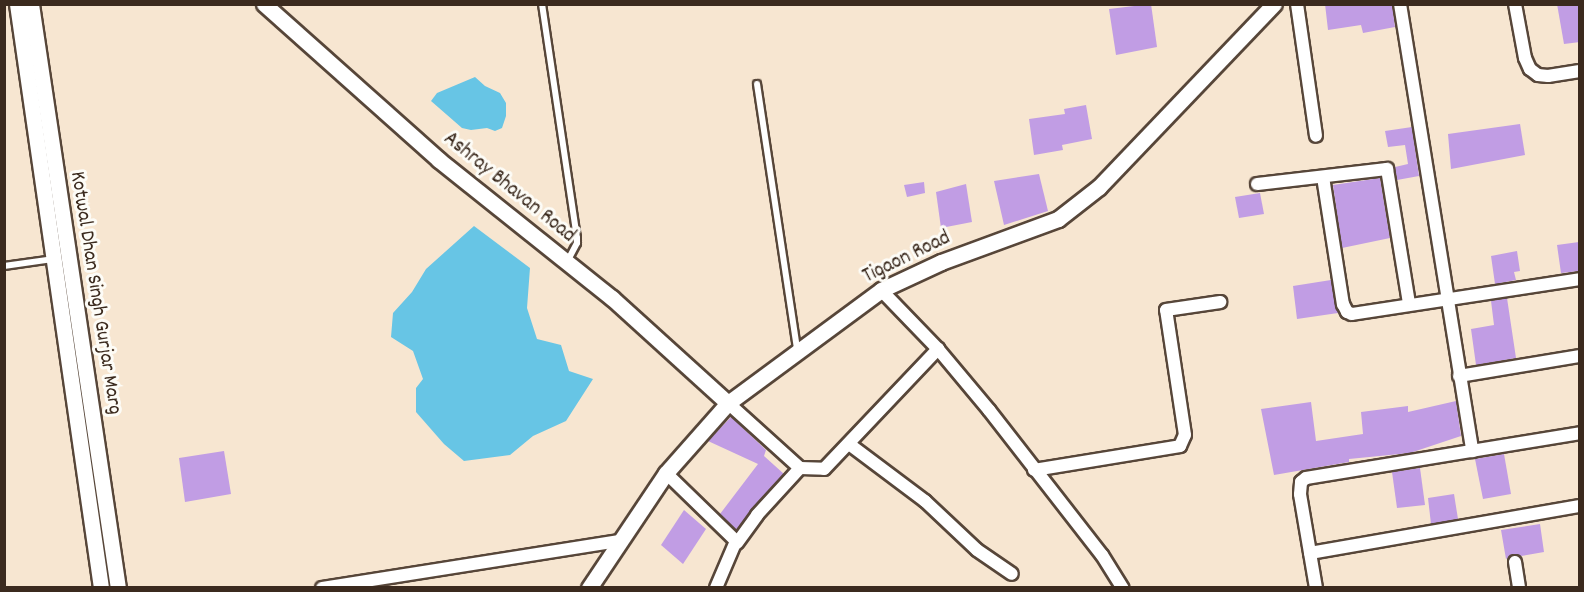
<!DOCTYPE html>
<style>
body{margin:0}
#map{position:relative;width:1584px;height:592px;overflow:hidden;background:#f7e6d1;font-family:Dekko,sans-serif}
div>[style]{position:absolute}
.water>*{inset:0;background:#67c5e5}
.building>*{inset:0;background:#c19de4}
.roads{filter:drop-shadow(2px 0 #574639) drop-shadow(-2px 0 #574639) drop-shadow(0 2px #574639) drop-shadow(0 -2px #574639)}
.service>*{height:6px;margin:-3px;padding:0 3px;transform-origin:3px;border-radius:3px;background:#fff}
.minor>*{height:12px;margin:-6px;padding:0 6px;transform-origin:6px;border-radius:6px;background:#fff}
.tertiary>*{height:15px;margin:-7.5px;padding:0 7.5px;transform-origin:7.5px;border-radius:7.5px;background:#fff}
span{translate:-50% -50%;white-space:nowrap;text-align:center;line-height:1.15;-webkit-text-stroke:6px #fdfcf7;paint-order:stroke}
.street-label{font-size:21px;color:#3b2a1e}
.frame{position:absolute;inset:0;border:6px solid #3b2a1e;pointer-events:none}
</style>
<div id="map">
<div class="water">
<div style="clip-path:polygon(475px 77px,485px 86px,500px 93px,506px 103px,506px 116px,502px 128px,495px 131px,487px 128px,471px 130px,462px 128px,431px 101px,437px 93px)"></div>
<div style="clip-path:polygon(474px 226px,530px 268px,527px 308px,537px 339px,561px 345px,569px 371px,593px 379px,566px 421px,533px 436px,510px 455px,464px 461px,444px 444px,416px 412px,416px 388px,423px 379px,413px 351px,391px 337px,393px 313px,412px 292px,426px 269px)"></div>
</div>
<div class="building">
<div style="clip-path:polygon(1151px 4px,1157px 47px,1116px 55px,1109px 9px)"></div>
<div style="clip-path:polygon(1325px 4px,1392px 4px,1395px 27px,1363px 33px,1361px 25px,1328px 30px)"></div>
<div style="clip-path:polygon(1557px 4px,1580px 4px,1580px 42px,1564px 44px)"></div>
<div style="clip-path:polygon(1086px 105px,1092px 139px,1062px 145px,1063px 150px,1034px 155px,1029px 119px,1065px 114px,1064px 109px)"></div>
<div style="clip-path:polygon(1520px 124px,1525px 155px,1451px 169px,1448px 134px)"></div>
<div style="clip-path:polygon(1412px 127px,1419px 176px,1397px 180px,1395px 167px,1408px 164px,1405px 145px,1388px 147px,1385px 131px)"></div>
<div style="clip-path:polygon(1039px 174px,1048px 211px,1004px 225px,994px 181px)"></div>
<div style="clip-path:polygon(1380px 178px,1390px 238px,1342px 248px,1333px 185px)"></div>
<div style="clip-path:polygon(924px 182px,925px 193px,907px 197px,904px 185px)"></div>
<div style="clip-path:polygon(966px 184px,972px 222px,941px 228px,936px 192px)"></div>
<div style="clip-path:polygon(1260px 193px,1264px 214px,1239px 218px,1235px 197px)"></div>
<div style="clip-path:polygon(1579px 242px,1580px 271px,1561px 273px,1557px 245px)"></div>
<div style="clip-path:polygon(1517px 251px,1520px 271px,1514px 272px,1516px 280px,1495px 284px,1491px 256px)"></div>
<div style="clip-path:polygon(1331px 280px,1338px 313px,1297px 319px,1293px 286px)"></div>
<div style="clip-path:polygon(1507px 298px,1516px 358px,1476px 365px,1471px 329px,1494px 325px,1491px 301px)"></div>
<div style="clip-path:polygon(1456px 401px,1461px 436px,1410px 453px,1349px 459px,1349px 462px,1274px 475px,1261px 409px,1311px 402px,1316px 441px,1363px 434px,1361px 412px,1408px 406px,1408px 412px)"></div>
<div style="clip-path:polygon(731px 417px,766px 450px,764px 456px,784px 474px,736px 530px,720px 514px,758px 464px,708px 441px)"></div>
<div style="clip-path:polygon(224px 451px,231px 494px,185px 502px,179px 458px)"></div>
<div style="clip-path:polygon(1504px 454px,1511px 494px,1483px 499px,1475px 459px)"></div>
<div style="clip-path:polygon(1420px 468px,1425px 505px,1397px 508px,1392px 472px)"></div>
<div style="clip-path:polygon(1454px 494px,1458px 519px,1431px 524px,1428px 498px)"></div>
<div style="clip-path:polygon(684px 510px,706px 529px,683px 564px,661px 545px)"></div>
<div style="clip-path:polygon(1540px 524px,1544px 552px,1521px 556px,1513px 554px,1506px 559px,1501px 530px)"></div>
</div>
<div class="roads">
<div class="service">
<div style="left:542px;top:4px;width:237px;rotate:81.5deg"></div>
<div style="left:577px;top:238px;width:5px;rotate:90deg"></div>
<div style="left:577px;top:243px;width:21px;rotate:118deg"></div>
<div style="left:757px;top:84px;width:268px;rotate:81.4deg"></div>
<div style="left:4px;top:266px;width:49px;rotate:-8.1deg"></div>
</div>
<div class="minor">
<div style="left:1297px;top:4px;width:133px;rotate:81.8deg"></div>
<div style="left:1400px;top:4px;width:453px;rotate:80.8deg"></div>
<div style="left:1515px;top:4px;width:55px;rotate:79.5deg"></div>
<div style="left:1525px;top:58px;width:12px;rotate:66deg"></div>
<div style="left:1530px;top:69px;width:10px;rotate:37deg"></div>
<div style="left:1538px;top:75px;width:10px;rotate:6deg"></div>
<div style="left:1548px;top:76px;width:32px;rotate:-9deg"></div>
<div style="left:1323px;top:177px;width:129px;rotate:81.1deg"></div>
<div style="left:1343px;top:304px;width:9px;rotate:63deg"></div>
<div style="left:1347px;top:312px;width:5px;rotate:22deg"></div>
<div style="left:1352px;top:314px;width:231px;rotate:-8.7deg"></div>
<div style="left:1257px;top:184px;width:131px;rotate:-6.6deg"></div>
<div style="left:1387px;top:169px;width:137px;rotate:80.7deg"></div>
<div style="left:881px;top:290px;width:82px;rotate:46deg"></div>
<div style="left:938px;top:349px;width:80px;rotate:50.1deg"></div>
<div style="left:989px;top:410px;width:184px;rotate:52.1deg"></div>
<div style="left:1102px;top:555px;width:39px;rotate:58deg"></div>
<div style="left:1459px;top:376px;width:123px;rotate:-9.4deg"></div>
<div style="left:728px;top:403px;width:97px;rotate:42.1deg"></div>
<div style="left:800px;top:468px;width:24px;rotate:2deg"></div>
<div style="left:824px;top:469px;width:166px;rotate:-46.5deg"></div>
<div style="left:849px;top:444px;width:95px;rotate:36.9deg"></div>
<div style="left:925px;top:501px;width:71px;rotate:43.3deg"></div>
<div style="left:977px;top:550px;width:42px;rotate:34.4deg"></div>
<div style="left:1034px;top:470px;width:148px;rotate:-9.3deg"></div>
<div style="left:1180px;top:446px;width:12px;rotate:-66deg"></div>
<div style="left:1185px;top:435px;width:126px;rotate:-98.6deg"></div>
<div style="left:1166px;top:310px;width:55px;rotate:-8.4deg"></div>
<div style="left:666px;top:473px;width:98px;rotate:44.2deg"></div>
<div style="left:736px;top:541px;width:51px;rotate:113.1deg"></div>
<div style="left:737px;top:543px;width:34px;rotate:-54deg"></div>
<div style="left:757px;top:515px;width:64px;rotate:-47.5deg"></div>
<div style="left:1310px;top:553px;width:274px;rotate:-9.9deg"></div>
<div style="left:1515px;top:562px;width:26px;rotate:81deg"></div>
<div style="left:322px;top:588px;width:300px;rotate:-9deg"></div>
<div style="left:1316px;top:588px;width:95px;rotate:-99.7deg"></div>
<div style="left:1300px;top:494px;width:12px;rotate:-85deg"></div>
<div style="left:1301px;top:482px;width:6px;rotate:-39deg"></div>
<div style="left:1306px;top:478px;width:278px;rotate:-9.3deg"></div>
</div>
<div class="tertiary">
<div style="left:17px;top:4px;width:590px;rotate:81.81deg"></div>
<div style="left:31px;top:4px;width:590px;rotate:81.53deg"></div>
<div style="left:264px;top:4px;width:234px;rotate:41.7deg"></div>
<div style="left:439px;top:160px;width:221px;rotate:38.6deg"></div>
<div style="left:612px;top:298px;width:156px;rotate:42.2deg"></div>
<div style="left:589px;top:588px;width:138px;rotate:-56.2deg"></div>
<div style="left:666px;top:473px;width:94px;rotate:-48.5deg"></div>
<div style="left:728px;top:403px;width:190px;rotate:-36.4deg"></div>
<div style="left:881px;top:290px;width:66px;rotate:-25deg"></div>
<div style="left:941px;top:262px;width:125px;rotate:-20.2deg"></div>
<div style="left:1058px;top:219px;width:52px;rotate:-38deg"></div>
<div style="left:1099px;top:187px;width:253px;rotate:-46.3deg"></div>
</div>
</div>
<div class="street-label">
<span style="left:509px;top:188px;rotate:39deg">Ashray Bhavan Road</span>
<span style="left:907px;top:258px;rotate:-26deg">Tigaon Road</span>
<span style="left:95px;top:293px;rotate:81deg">Kotwal Dhan Singh Gurjar Marg</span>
</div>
<div class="frame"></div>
</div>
